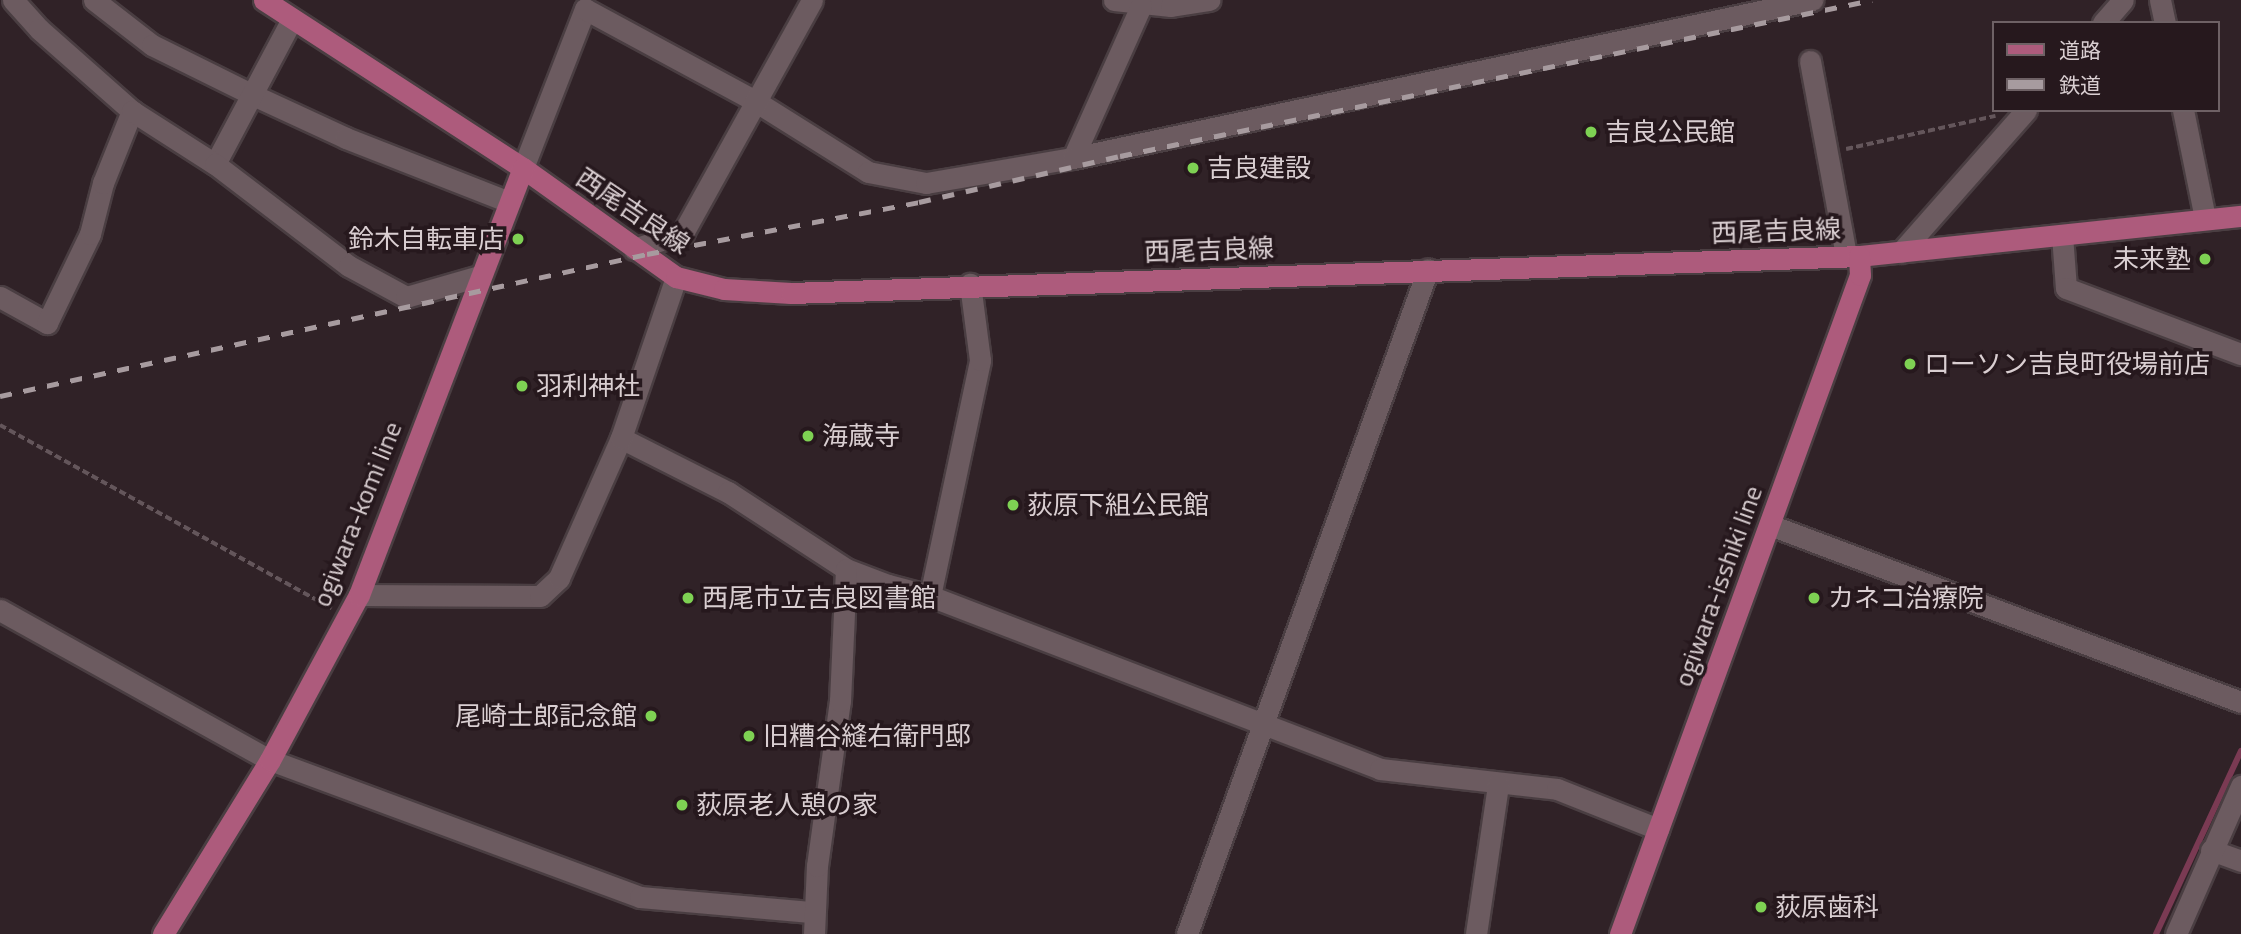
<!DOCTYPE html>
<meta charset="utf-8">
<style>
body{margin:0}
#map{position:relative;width:2241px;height:934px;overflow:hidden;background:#302227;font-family:"Titillium Web","Noto Sans JP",sans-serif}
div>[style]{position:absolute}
.stream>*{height:6px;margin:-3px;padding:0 3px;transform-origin:3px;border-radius:3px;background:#7a3a53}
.path>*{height:3.5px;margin-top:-1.75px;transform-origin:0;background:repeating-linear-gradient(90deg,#64565b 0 7px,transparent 0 10.5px)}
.roads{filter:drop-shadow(2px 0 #4a3e42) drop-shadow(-2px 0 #4a3e42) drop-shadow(0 2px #4a3e42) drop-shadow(0 -2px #4a3e42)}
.minor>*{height:21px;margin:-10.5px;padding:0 10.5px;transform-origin:10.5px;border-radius:10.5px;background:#6c5b60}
.major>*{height:21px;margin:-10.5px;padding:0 10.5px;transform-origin:10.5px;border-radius:10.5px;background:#ad5b7c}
.rail>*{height:5px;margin-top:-2.5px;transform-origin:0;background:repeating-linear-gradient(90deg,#a79b9f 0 12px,transparent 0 24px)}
.dots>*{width:19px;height:19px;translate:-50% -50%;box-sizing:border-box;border:4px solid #26181d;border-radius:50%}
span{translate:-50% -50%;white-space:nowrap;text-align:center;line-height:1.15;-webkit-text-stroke:7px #26181d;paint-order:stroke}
.poi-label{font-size:26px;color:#d9ced1}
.left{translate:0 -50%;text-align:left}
.right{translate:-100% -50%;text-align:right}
.street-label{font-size:26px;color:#d9ced1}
.legend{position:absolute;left:1992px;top:21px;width:228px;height:91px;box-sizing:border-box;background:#26181d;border:2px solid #6e6165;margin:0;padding:9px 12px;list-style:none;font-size:21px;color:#d9ced1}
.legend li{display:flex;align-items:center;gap:14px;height:35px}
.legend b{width:35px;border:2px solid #6e6165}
</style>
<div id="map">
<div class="stream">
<div style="left:2156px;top:934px;width:202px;rotate:-65.1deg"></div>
</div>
<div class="path">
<div style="left:1846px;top:149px;width:153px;rotate:-12.5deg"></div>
<div style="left:0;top:425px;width:379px;rotate:28.9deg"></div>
</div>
<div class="roads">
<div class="minor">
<div style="left:13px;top:0;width:39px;rotate:48deg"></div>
<div style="left:39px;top:29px;width:124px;rotate:41.4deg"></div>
<div style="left:94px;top:0;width:73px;rotate:37.8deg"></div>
<div style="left:152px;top:45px;width:113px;rotate:26.3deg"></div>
<div style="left:253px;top:95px;width:102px;rotate:24.8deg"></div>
<div style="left:346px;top:138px;width:175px;rotate:21.4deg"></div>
<div style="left:1114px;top:0;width:57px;rotate:6deg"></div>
<div style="left:1171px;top:6px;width:39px;rotate:-9deg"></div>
<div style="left:2160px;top:0;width:24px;rotate:78deg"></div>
<div style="left:2103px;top:23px;width:30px;rotate:-49deg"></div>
<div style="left:1810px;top:61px;width:198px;rotate:79.5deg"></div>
<div style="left:2183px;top:110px;width:110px;rotate:78.5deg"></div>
<div style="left:1073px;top:158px;width:167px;rotate:-65.9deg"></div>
<div style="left:215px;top:164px;width:164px;rotate:-62deg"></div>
<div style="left:523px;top:168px;width:171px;rotate:-68.7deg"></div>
<div style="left:585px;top:9px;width:193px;rotate:28.4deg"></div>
<div style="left:755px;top:101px;width:133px;rotate:32.1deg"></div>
<div style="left:868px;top:172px;width:59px;rotate:10.7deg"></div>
<div style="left:926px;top:183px;width:149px;rotate:-9.7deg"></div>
<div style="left:1073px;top:158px;width:756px;rotate:-12.07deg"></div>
<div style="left:2062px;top:235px;width:53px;rotate:85.7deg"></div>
<div style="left:2066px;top:288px;width:187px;rotate:20.7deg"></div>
<div style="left:634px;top:249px;width:52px;rotate:-18.1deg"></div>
<div style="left:683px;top:233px;width:266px;rotate:-61deg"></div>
<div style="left:1901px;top:252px;width:189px;rotate:-48.6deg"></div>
<div style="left:0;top:297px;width:54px;rotate:29deg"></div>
<div style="left:47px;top:323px;width:99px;rotate:-64.2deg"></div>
<div style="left:90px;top:234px;width:53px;rotate:-75.7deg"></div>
<div style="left:103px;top:183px;width:78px;rotate:-68.1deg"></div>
<div style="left:132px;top:111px;width:98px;rotate:32.6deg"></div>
<div style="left:215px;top:164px;width:168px;rotate:37.3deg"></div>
<div style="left:349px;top:266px;width:65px;rotate:28.5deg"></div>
<div style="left:406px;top:297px;width:76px;rotate:-16deg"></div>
<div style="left:621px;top:438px;width:120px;rotate:26.8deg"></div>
<div style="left:728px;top:492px;width:141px;rotate:33.1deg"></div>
<div style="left:846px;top:569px;width:45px;rotate:20.9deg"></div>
<div style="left:888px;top:585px;width:43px;rotate:14.7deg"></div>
<div style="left:930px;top:596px;width:482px;rotate:21deg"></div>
<div style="left:1380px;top:769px;width:178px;rotate:6.4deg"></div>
<div style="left:1557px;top:789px;width:109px;rotate:21.6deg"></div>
<div style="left:1770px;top:525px;width:503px;rotate:20.6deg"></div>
<div style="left:359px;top:595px;width:181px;rotate:0.3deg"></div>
<div style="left:540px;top:596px;width:26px;rotate:-43deg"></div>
<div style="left:559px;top:578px;width:153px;rotate:-66.1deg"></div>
<div style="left:621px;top:438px;width:170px;rotate:-71.1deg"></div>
<div style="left:930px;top:596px;width:241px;rotate:-78deg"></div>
<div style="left:980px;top:360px;width:77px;rotate:-97.5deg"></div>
<div style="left:0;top:610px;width:309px;rotate:29.1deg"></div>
<div style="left:270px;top:760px;width:395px;rotate:20.3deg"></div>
<div style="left:640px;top:897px;width:174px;rotate:5deg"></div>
<div style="left:2211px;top:850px;width:32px;rotate:20deg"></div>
<div style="left:814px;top:934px;width:68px;rotate:-87.5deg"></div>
<div style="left:817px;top:866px;width:167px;rotate:-82.1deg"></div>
<div style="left:840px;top:701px;width:132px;rotate:-87.4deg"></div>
<div style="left:1187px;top:934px;width:707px;rotate:-70.08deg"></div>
<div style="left:1476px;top:934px;width:151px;rotate:-81.6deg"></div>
<div style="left:2176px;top:934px;width:162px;rotate:-66.3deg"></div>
</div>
<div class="major">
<div style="left:264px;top:0;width:309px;rotate:33deg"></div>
<div style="left:523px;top:168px;width:188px;rotate:35.5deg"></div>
<div style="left:676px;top:277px;width:49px;rotate:14deg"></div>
<div style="left:724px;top:289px;width:67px;rotate:3.4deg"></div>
<div style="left:791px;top:293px;width:1069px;rotate:-1.98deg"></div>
<div style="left:1859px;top:256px;width:384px;rotate:-6deg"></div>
<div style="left:163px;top:934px;width:204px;rotate:-58.4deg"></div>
<div style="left:270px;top:760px;width:187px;rotate:-61.7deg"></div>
<div style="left:359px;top:595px;width:457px;rotate:-69deg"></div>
<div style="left:1620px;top:934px;width:701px;rotate:-69.99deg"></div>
<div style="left:1860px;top:275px;width:19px;rotate:-93deg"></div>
</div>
</div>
<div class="rail">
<div style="left:0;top:396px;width:662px;rotate:-12.38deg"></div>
<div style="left:647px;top:254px;width:277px;rotate:-10.8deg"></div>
<div style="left:919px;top:202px;width:206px;rotate:-12.9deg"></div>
<div style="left:1120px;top:156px;width:768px;rotate:-11.72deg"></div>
</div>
<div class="dots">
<div style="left:1591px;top:132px;background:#7ed153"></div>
<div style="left:1193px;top:168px;background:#7ed153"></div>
<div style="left:518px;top:239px;background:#7ed153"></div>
<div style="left:2205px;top:259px;background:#7ed153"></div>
<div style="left:1910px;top:364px;background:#7ed153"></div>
<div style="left:522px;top:386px;background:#7ed153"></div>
<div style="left:808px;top:436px;background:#7ed153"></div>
<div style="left:1013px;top:505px;background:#7ed153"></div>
<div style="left:688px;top:598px;background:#7ed153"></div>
<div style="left:1814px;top:598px;background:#7ed153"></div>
<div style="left:651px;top:716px;background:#7ed153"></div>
<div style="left:749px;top:736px;background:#7ed153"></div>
<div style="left:682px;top:805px;background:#7ed153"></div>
<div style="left:1761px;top:907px;background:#7ed153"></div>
</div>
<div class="poi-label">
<span class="left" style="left:1605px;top:132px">吉良公民館</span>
<span class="left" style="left:1207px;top:168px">吉良建設</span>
<span class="right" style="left:504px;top:239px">鈴木自転車店</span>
<span class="right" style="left:2191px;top:259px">未来塾</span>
<span class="left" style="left:1924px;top:364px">ローソン吉良町役場前店</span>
<span class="left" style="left:536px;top:386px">羽利神社</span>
<span class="left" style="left:822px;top:436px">海蔵寺</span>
<span class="left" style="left:1027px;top:505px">荻原下組公民館</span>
<span class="left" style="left:702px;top:598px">西尾市立吉良図書館</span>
<span class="left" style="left:1828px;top:598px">カネコ治療院</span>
<span class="right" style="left:637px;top:716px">尾崎士郎記念館</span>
<span class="left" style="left:763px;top:736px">旧糟谷縫右衛門邸</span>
<span class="left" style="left:696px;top:805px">荻原老人憩の家</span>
<span class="left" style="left:1775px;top:907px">荻原歯科</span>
</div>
<div class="street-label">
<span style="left:633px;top:211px;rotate:34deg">西尾吉良線</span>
<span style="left:1776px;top:231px;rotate:-2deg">西尾吉良線</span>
<span style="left:1209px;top:250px;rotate:-2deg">西尾吉良線</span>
<span style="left:357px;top:514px;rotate:-68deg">ogiwara-komi line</span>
<span style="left:1718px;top:586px;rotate:-70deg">ogiwara-isshiki line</span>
</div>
<ul class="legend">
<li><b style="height:9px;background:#ad5b7c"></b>道路</li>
<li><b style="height:9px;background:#a79b9f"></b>鉄道</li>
</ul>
</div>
